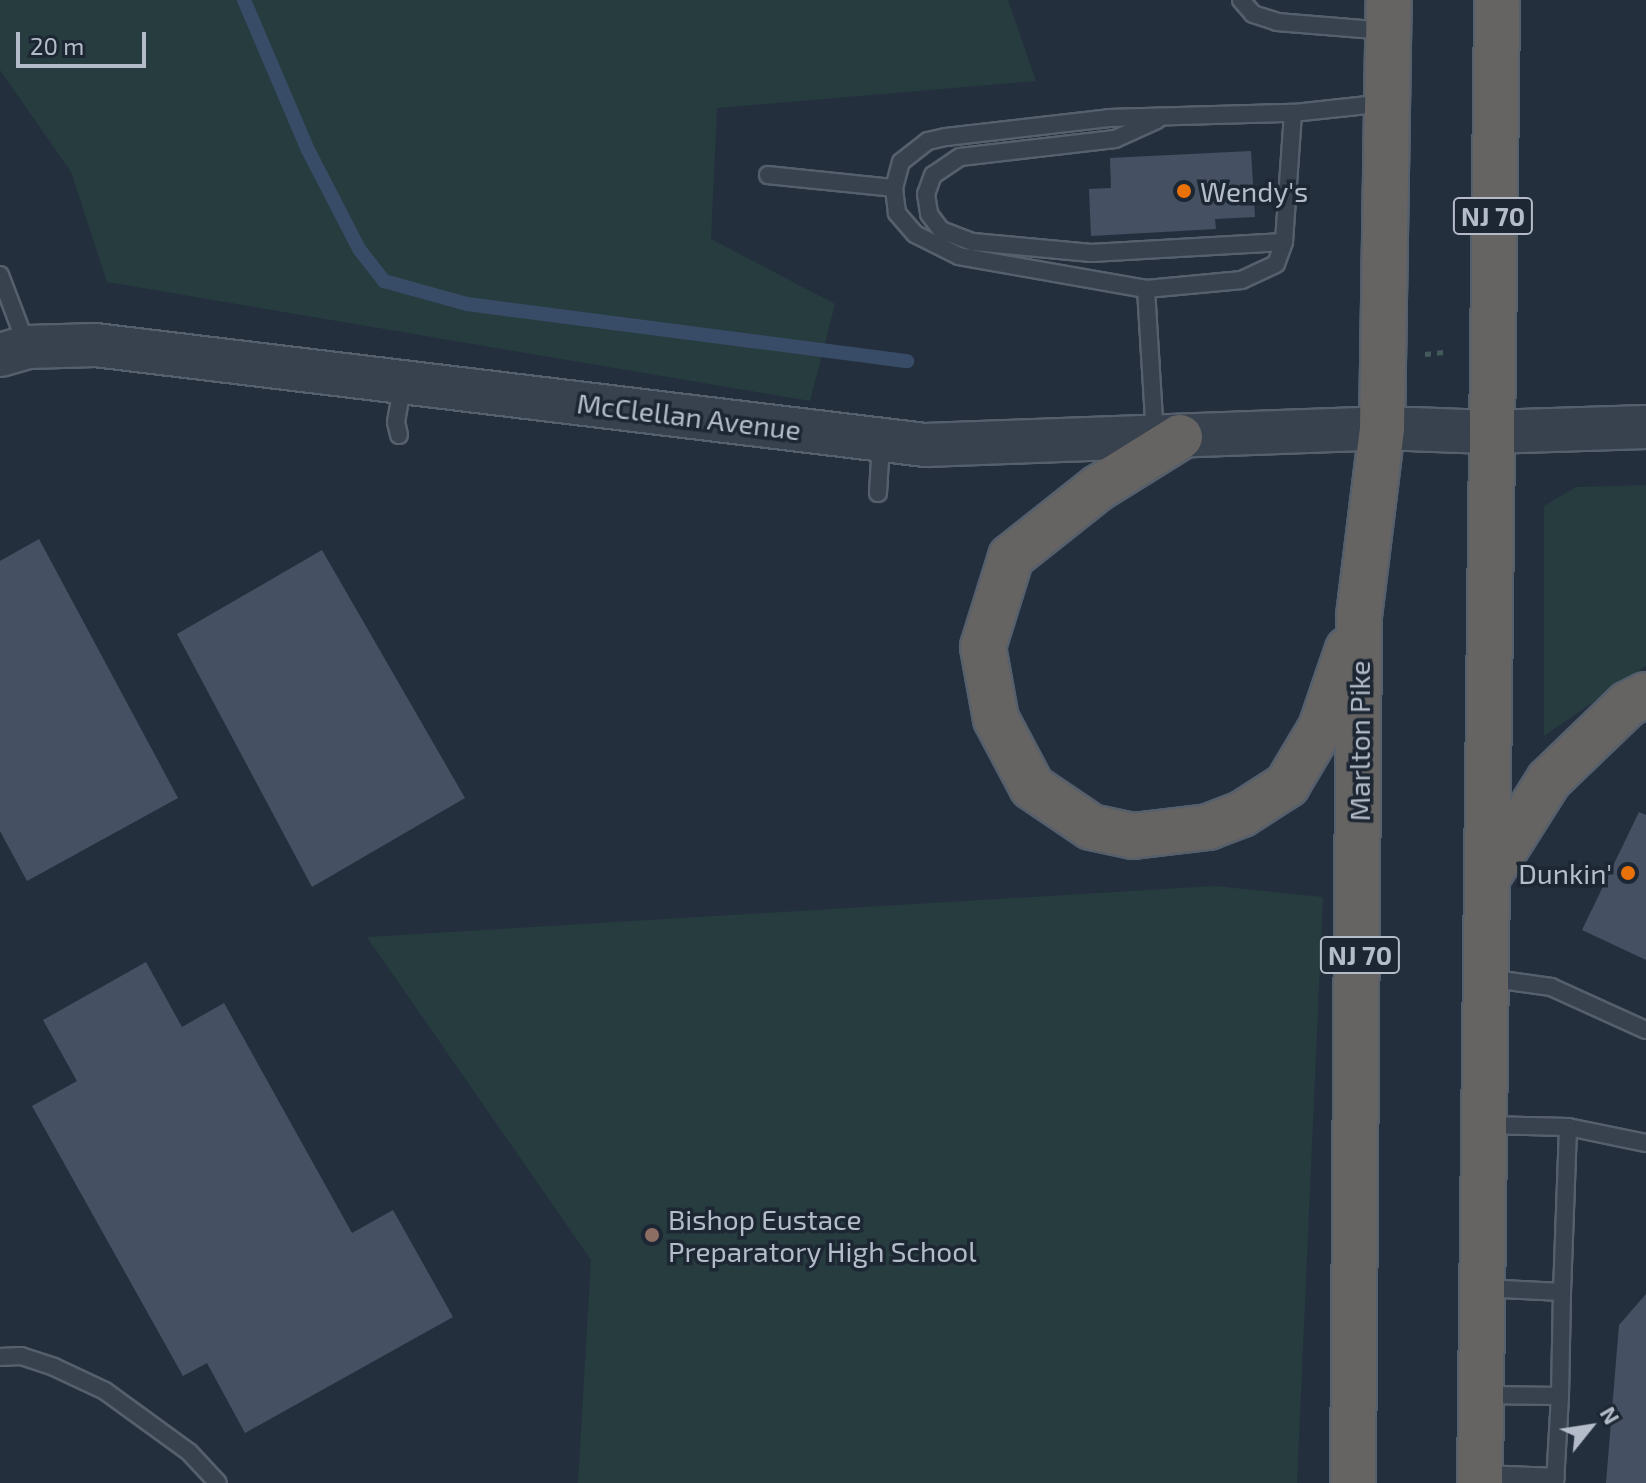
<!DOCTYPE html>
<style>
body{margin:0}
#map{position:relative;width:1646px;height:1483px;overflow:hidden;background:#242f3e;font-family:"Exo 2",sans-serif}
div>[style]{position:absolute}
.green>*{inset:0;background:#263c3f}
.stream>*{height:14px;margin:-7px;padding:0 7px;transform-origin:7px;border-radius:7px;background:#394c67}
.building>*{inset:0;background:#455162}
.path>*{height:5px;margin-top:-2.5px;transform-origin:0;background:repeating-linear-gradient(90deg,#44595c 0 6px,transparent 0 12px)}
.roads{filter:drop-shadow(2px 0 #565f6c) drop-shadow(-2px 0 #565f6c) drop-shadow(0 2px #565f6c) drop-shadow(0 -2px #565f6c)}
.service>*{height:16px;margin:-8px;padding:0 8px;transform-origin:8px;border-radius:8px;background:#38414e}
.tertiary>*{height:42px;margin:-21px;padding:0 21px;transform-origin:21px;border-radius:21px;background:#38414e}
.trunk>*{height:44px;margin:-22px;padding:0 22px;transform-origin:22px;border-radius:22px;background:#656462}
.dots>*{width:22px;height:22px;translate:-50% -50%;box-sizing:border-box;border:4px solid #1d2633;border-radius:50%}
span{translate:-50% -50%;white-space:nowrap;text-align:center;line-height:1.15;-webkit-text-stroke:7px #1d2633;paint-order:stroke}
.shield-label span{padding:2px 6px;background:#1d2633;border:2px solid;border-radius:6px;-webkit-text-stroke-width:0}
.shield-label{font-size:26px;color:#b4bcc9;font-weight:700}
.poi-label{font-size:28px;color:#b4bcc9}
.left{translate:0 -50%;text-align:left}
.right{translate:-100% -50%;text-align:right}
.street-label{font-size:28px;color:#b4bcc9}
.north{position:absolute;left:1550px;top:1387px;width:80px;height:80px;-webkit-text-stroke:6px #1d2633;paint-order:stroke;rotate:60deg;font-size:22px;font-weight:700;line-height:32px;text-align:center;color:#b4bcc9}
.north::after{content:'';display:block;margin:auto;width:28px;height:36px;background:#b4bcc9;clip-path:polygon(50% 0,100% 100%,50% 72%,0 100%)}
.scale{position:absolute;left:16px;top:32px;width:130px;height:36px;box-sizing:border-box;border:4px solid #b4bcc9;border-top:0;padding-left:10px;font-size:24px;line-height:28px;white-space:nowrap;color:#b4bcc9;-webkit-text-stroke:6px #1d2633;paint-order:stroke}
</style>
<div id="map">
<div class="green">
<div style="clip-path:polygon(0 0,1008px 0,1036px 81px,717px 108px,711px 239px,835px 304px,810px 401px,107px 282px,71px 172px,0 70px)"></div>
<div style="clip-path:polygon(1646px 485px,1646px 666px,1544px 736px,1544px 506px,1576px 487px)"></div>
<div style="clip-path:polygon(1214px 886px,1323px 897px,1297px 1483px,578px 1483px,591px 1260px,367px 937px)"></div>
</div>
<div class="stream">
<div style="left:244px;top:0;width:163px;rotate:66.9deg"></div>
<div style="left:308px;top:150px;width:111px;rotate:62.7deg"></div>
<div style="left:359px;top:249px;width:41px;rotate:52deg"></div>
<div style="left:384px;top:281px;width:86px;rotate:15.5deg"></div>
<div style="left:467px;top:304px;width:444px;rotate:7.4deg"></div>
</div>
<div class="building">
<div style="clip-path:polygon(1251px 151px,1255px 217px,1215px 219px,1216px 229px,1091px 236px,1089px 189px,1111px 188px,1110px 158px)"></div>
<div style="clip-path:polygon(39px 539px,178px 798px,27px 881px,0 831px,0 561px)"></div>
<div style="clip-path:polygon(322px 550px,465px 798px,312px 887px,177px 634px)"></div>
<div style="clip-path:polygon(1639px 812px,1646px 815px,1646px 960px,1582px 930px)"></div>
<div style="clip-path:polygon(146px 962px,182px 1027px,224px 1003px,352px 1233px,393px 1210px,453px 1317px,245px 1433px,207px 1363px,183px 1376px,32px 1106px,77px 1081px,43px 1020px)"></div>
<div style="clip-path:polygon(1646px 1294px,1646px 1483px,1606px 1483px,1619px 1325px)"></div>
</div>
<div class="path">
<div style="left:1425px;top:354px;width:19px;rotate:-6deg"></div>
</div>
<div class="roads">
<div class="service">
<div style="left:1241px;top:0;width:18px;rotate:49deg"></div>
<div style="left:1253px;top:14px;width:25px;rotate:18deg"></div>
<div style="left:1277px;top:22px;width:110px;rotate:4.7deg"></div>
<div style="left:1293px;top:113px;width:129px;rotate:94deg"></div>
<div style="left:1284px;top:242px;width:23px;rotate:110deg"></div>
<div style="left:1276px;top:264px;width:38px;rotate:155deg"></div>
<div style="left:1242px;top:280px;width:96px;rotate:174.6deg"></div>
<div style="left:1146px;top:289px;width:190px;rotate:-170deg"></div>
<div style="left:959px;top:256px;width:49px;rotate:-153.4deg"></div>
<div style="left:915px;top:234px;width:28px;rotate:-131deg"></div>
<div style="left:897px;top:213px;width:25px;rotate:-97deg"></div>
<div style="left:894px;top:188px;width:27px;rotate:-75deg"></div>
<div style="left:901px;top:162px;width:34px;rotate:-38deg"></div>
<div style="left:928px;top:141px;width:18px;rotate:-13deg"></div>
<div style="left:946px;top:137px;width:164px;rotate:-6.6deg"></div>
<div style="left:1109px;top:118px;width:184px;rotate:-1.6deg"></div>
<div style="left:1293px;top:113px;width:95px;rotate:-6.1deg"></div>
<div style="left:1157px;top:120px;width:46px;rotate:155.7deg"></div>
<div style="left:1115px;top:139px;width:156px;rotate:173.4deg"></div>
<div style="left:960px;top:157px;width:32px;rotate:146deg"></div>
<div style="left:933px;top:175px;width:20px;rotate:110deg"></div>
<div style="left:926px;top:194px;width:20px;rotate:81deg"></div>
<div style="left:929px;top:214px;width:20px;rotate:53deg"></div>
<div style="left:941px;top:230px;width:34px;rotate:21deg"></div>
<div style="left:973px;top:242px;width:119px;rotate:5.3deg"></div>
<div style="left:1091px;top:253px;width:193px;rotate:-3.3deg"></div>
<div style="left:768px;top:175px;width:127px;rotate:5.9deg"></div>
<div style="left:0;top:275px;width:76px;rotate:69.2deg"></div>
<div style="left:1146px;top:289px;width:146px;rotate:86.5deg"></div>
<div style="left:399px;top:435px;width:13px;rotate:-103deg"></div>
<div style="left:396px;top:422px;width:40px;rotate:-80deg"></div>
<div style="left:878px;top:493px;width:51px;rotate:-86.6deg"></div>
<div style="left:1487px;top:978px;width:65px;rotate:8deg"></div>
<div style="left:1551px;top:987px;width:104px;rotate:24.4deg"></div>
<div style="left:1484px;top:1125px;width:84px;rotate:1.4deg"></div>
<div style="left:1568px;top:1127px;width:80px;rotate:11.6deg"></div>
<div style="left:1482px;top:1288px;width:80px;rotate:2.9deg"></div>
<div style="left:1562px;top:1292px;width:165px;rotate:-87.9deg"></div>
<div style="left:0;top:1357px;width:21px;rotate:-3deg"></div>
<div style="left:21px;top:1356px;width:35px;rotate:18deg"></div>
<div style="left:54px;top:1367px;width:56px;rotate:25.2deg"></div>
<div style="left:105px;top:1391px;width:104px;rotate:36deg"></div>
<div style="left:189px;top:1452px;width:42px;rotate:46.9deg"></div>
<div style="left:1482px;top:1395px;width:78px;rotate:0.7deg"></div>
<div style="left:1560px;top:1396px;width:104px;rotate:-88.9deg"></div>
<div style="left:1482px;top:1474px;width:74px;rotate:2.3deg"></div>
<div style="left:1555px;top:1483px;width:87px;rotate:-86.7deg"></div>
</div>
<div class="tertiary">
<div style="left:0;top:355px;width:29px;rotate:-16deg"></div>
<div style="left:28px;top:347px;width:67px;rotate:-1.7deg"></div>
<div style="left:95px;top:345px;width:836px;rotate:6.87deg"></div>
<div style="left:925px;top:445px;width:457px;rotate:-2.1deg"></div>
<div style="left:1382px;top:428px;width:107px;rotate:2.1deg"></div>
<div style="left:1489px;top:432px;width:157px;rotate:-1.8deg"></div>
</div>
<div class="trunk">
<div style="left:1180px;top:437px;width:97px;rotate:148.1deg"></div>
<div style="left:1098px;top:488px;width:111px;rotate:141.6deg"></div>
<div style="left:1011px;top:557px;width:94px;rotate:107.3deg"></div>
<div style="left:983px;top:647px;width:73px;rotate:79.8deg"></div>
<div style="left:996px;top:719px;width:77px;rotate:62.1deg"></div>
<div style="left:1032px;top:787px;width:71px;rotate:34.1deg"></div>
<div style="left:1091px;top:827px;width:43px;rotate:12.1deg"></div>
<div style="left:1133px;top:836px;width:76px;rotate:-6.8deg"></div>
<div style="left:1208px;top:827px;width:36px;rotate:-21deg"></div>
<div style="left:1242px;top:814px;width:54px;rotate:-32.8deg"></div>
<div style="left:1287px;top:785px;width:66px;rotate:-59.2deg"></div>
<div style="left:1321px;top:728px;width:83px;rotate:-71.1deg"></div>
<div style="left:1487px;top:878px;width:116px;rotate:-57.7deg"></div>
<div style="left:1549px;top:780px;width:110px;rotate:-43.9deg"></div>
<div style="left:1628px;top:704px;width:20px;rotate:-27deg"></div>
<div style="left:1353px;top:1483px;width:867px;rotate:-89.6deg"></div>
<div style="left:1359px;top:616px;width:189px;rotate:-83deg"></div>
<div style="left:1382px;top:428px;width:428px;rotate:-89.1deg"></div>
<div style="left:1480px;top:1483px;width:1483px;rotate:-89.34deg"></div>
</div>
</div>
<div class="dots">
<div style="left:1184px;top:191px;background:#e8710a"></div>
<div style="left:1628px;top:873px;background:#e8710a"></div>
<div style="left:652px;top:1235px;background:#8d6e63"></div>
</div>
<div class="shield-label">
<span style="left:1493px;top:216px">NJ 70</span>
<span style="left:1360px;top:955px">NJ 70</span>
</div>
<div class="poi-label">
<span class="left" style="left:1200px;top:191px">Wendy's</span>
<span class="right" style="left:1612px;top:873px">Dunkin'</span>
<span class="left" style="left:668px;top:1235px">Bishop Eustace<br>Preparatory High School</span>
</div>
<div class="street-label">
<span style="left:689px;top:416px;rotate:7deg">McClellan Avenue</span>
<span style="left:1359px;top:741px;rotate:-90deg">Marlton Pike</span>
</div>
<div class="north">N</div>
<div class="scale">20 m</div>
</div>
